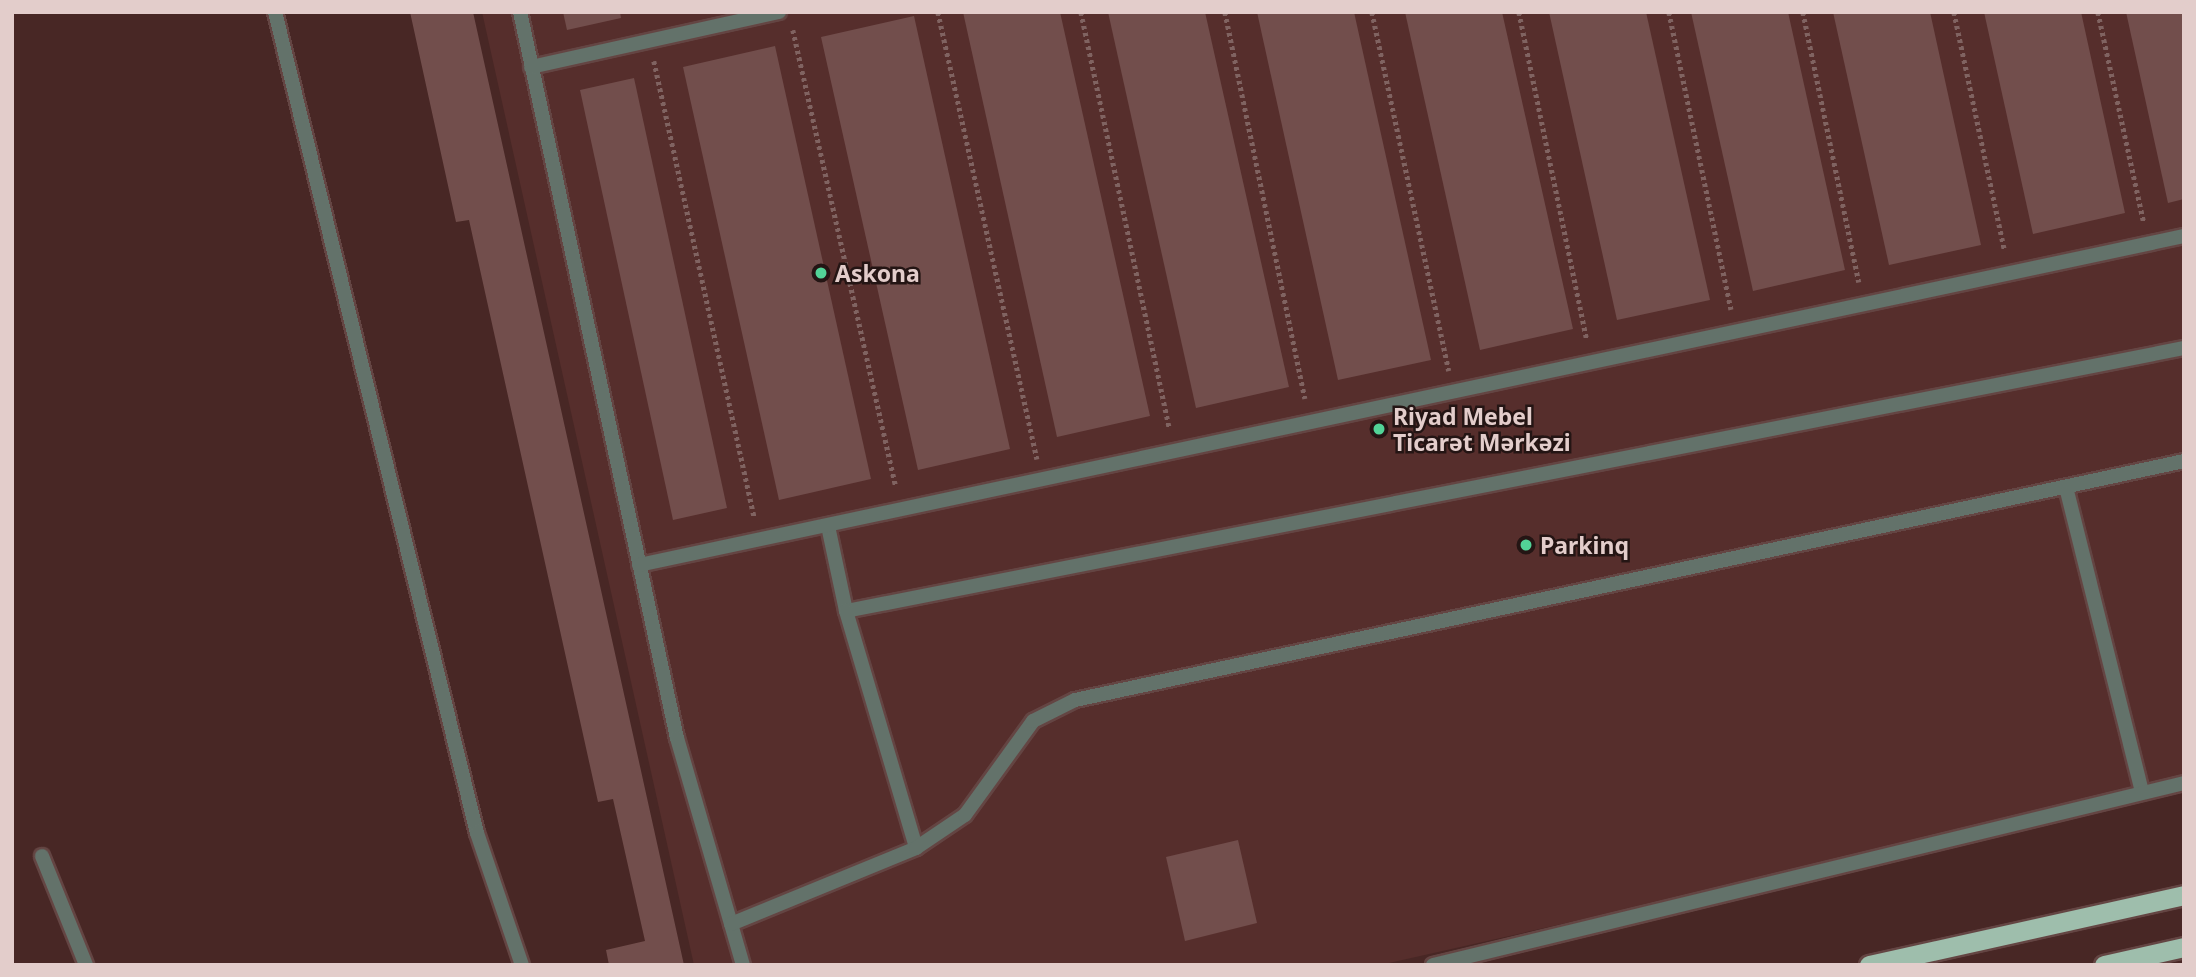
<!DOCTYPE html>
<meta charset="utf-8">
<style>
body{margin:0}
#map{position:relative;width:2196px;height:977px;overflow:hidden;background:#482725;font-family:"Noto Sans",sans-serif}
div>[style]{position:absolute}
.built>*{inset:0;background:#562e2c}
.building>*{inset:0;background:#724e4c}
.path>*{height:4.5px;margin-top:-2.25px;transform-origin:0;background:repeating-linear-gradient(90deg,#806361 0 3.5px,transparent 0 7px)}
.roads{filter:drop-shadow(2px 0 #644543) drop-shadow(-2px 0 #644543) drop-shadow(0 2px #644543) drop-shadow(0 -2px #644543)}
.service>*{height:14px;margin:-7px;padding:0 7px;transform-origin:7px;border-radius:7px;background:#63726a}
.trunk>*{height:19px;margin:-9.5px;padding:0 9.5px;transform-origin:9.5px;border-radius:9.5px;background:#9ebeac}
.dots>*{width:19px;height:19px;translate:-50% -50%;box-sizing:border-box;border:4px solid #241514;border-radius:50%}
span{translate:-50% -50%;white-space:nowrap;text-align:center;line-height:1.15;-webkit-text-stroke:5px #241514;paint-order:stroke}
.poi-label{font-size:23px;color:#e3cdcb;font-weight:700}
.left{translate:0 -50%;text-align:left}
.frame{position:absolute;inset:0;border:14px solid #e3cdcb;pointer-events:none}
</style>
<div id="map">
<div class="built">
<div style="clip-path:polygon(482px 12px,2184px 12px,2184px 784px,1380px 965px,694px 965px)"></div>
</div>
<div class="building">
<div style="clip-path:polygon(410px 12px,473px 12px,684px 965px,609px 965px,606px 950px,645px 941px,613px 799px,598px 802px,469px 220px,456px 222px)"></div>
<div style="clip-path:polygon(563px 12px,620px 12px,621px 18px,567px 30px)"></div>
<div style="clip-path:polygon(963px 12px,1060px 12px,1150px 416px,1057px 437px)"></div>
<div style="clip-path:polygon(1108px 12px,1205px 12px,1289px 387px,1196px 408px)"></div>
<div style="clip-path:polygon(1257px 12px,1354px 12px,1431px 360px,1338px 380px)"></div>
<div style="clip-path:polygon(1405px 12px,1502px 12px,1573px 329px,1480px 350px)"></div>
<div style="clip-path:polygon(1549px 12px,1646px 12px,1710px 300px,1617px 320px)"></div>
<div style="clip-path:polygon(1691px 12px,1788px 12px,1845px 270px,1753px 291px)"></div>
<div style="clip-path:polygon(1833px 12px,1930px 12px,1981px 245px,1889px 265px)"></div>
<div style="clip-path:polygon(1984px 12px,2081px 12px,2125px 213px,2033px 234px)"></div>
<div style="clip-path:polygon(2126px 12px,2184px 12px,2184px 199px,2168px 203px)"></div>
<div style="clip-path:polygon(914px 16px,1010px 449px,918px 470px,821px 37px)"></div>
<div style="clip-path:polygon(775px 46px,871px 479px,779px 500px,683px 67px)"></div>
<div style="clip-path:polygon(634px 78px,727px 508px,673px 520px,580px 90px)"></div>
<div style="clip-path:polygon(1238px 840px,1257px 923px,1185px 941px,1166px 857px)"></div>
</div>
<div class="path">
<div style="left:938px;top:12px;width:458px;rotate:77.5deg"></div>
<div style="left:1081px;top:12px;width:426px;rotate:78deg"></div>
<div style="left:1225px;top:12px;width:395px;rotate:78.3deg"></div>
<div style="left:1372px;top:12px;width:367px;rotate:77.9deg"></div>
<div style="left:1519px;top:12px;width:335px;rotate:78.3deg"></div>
<div style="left:1669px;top:12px;width:304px;rotate:78.2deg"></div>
<div style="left:1803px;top:12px;width:276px;rotate:78.3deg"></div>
<div style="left:1954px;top:12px;width:244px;rotate:78deg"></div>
<div style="left:2098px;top:12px;width:216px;rotate:77.7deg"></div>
<div style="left:793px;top:30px;width:467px;rotate:77.3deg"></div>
<div style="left:654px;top:61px;width:467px;rotate:77.6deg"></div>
</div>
<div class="roads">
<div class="service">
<div style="left:275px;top:12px;width:845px;rotate:76.18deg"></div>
<div style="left:477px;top:833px;width:139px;rotate:71.2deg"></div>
<div style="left:520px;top:12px;width:743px;rotate:77.8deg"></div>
<div style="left:677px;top:738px;width:236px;rotate:73.8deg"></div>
<div style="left:531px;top:67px;width:254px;rotate:-12.5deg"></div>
<div style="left:2066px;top:487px;width:313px;rotate:76deg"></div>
<div style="left:828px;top:526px;width:87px;rotate:78deg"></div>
<div style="left:846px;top:611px;width:1364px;rotate:-11.12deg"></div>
<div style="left:639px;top:565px;width:1580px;rotate:-12.02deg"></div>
<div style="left:846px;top:611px;width:247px;rotate:73.5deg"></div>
<div style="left:42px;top:856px;width:118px;rotate:68deg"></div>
<div style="left:731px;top:924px;width:200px;rotate:-22.3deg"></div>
<div style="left:916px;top:848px;width:59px;rotate:-34deg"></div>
<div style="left:965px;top:815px;width:116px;rotate:-54.1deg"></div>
<div style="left:1033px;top:721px;width:47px;rotate:-26.6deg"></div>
<div style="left:1075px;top:700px;width:1134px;rotate:-12.16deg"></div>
<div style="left:1433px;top:965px;width:773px;rotate:-13.62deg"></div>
</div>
<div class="trunk">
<div style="left:1869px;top:965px;width:323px;rotate:-12.5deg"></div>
<div style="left:2104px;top:965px;width:82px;rotate:-12.7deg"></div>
</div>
</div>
<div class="dots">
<div style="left:821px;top:273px;background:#52d397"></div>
<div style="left:1379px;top:429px;background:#52d397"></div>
<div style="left:1526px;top:545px;background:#52d397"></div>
</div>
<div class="poi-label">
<span class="left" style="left:835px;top:273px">Askona</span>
<span class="left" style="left:1393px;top:429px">Riyad Mebel<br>Ticarət Mərkəzi</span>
<span class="left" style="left:1540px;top:545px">Parkinq</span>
</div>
<div class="frame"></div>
</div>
